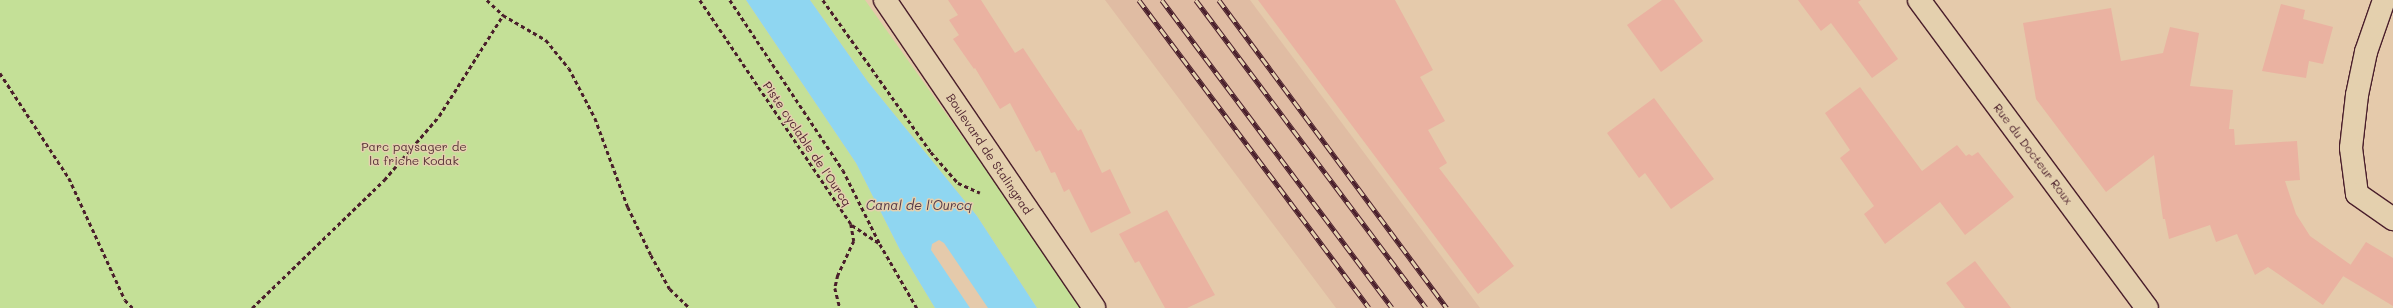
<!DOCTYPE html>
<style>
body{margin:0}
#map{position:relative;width:2393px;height:308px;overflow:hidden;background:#e5caab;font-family:Mali,sans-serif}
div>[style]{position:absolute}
.built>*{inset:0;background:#e0bca3}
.green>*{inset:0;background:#c4e097}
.water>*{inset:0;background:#8fd6f1}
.building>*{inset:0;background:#eab2a1}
.path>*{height:2.5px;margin-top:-1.25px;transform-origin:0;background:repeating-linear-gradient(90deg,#4a1f2b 0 4px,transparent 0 7px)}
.roads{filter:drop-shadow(1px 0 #4a1f2b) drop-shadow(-1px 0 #4a1f2b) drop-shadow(0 1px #4a1f2b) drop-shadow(0 -1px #4a1f2b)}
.minor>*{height:22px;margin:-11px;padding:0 11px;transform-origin:11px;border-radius:11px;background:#e4d0ae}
.rail>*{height:4.5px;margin-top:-2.25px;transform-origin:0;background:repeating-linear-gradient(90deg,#e4d0ae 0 9px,#4a1f2b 0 18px);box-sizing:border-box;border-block:1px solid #4a1f2b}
span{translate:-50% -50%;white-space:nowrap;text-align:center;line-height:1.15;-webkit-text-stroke:3px #e4d0ae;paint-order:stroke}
.street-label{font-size:12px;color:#4a1f2b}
.park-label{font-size:12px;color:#563236}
.water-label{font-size:13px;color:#543a49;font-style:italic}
</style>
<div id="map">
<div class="built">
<div style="clip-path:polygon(1105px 0,1250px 0,1480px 308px,1336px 308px)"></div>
</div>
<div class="green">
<div style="clip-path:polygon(0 0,746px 0,856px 163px,900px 250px,935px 308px,0 308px)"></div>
<div style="clip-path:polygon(810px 0,865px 0,1001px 191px,1081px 308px,1037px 308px,977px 216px,868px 82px)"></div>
</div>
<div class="water">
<div style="clip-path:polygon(746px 0,810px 0,868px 82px,977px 216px,1037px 308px,988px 308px,944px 243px,939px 240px,932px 244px,931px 250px,970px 308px,935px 308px,900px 250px,856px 163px)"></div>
</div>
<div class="building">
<div style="clip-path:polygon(948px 0,981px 0,1015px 53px,1023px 48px,1078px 131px,1081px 129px,1102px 173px,1110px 169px,1131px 213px,1091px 233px,1069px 189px,1064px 192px,1055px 172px,1051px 173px,1040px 150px,1036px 152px,1010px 103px,1000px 109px,975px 68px,974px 69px,953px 39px,959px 35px,949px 20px,958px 15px)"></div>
<div style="clip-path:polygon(1258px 0,1395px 0,1433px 70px,1420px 77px,1445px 121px,1428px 130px,1447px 163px,1439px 168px,1514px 266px,1478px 294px)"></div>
<div style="clip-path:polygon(1662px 0,1674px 0,1703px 41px,1661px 72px,1627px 25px)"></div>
<div style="clip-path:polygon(1798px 0,1861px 0,1858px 2px,1898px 59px,1872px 78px,1831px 23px,1821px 31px)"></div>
<div style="clip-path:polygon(2281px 4px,2305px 10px,2303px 19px,2333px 27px,2323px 64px,2309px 61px,2306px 78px,2262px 71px)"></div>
<div style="clip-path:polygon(2111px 8px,2121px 61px,2163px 53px,2170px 27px,2199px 33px,2190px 86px,2233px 90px,2229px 129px,2234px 129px,2235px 145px,2297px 141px,2300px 180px,2285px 181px,2296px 214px,2310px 236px,2351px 265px,2323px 305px,2268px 267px,2255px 275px,2237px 234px,2216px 242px,2210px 225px,2169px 239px,2165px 219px,2163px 219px,2154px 155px,2106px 192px,2036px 99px,2023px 23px)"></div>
<div style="clip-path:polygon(1860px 87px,1922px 171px,1957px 145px,1966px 156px,1969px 154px,1972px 156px,1978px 152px,2014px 197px,1965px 235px,1940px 202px,1885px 244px,1864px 214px,1874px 206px,1840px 158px,1850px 150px,1825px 113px)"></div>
<div style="clip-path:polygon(1654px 98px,1714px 179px,1671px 209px,1645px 173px,1639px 178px,1607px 133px)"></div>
<div style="clip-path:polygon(1167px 210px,1215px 295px,1187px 308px,1165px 308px,1139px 261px,1135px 263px,1119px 234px)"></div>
<div style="clip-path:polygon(2366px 242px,2393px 258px,2393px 306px,2343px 276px)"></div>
<div style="clip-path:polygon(1975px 261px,2011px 308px,1965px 308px,1946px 283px)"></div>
</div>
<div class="path">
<div style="left:487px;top:0;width:22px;rotate:43deg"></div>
<div style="left:503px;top:15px;width:50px;rotate:30.2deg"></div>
<div style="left:546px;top:40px;width:36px;rotate:51deg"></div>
<div style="left:569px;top:68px;width:56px;rotate:62.5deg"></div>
<div style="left:595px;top:118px;width:95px;rotate:69.7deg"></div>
<div style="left:628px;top:207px;width:53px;rotate:64.4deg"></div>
<div style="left:651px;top:255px;width:39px;rotate:61deg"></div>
<div style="left:670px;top:289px;width:28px;rotate:44deg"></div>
<div style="left:700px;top:0;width:270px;rotate:56deg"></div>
<div style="left:851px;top:224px;width:17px;rotate:80deg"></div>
<div style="left:854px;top:241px;width:38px;rotate:115deg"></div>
<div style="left:838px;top:275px;width:13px;rotate:103deg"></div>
<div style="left:835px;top:288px;width:21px;rotate:76deg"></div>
<div style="left:730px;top:0;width:204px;rotate:56.4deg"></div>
<div style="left:843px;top:170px;width:83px;rotate:63.4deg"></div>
<div style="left:880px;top:244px;width:74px;rotate:60deg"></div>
<div style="left:823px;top:0;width:186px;rotate:54.6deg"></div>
<div style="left:931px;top:152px;width:41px;rotate:48.9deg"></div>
<div style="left:958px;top:183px;width:24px;rotate:24deg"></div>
<div style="left:0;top:73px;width:126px;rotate:56.7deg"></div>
<div style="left:69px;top:178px;width:134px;rotate:65.3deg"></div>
<div style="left:125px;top:300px;width:11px;rotate:45deg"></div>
<div style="left:852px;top:225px;width:32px;rotate:34deg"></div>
<div style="left:252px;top:308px;width:184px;rotate:-44.1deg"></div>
<div style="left:384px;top:180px;width:84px;rotate:-49.3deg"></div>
<div style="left:439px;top:116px;width:120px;rotate:-57.6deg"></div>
</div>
<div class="roads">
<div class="minor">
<div style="left:885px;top:0;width:372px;rotate:55.8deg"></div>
<div style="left:1919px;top:0;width:383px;rotate:53.5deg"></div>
<div style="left:2384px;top:0;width:55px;rotate:109.1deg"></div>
<div style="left:2366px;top:52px;width:44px;rotate:101.8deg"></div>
<div style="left:2357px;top:95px;width:53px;rotate:96.5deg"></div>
<div style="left:2351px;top:148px;width:46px;rotate:82.6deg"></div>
<div style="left:2357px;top:194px;width:44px;rotate:34.8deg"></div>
</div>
</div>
<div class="rail">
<div style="left:1139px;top:0;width:384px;rotate:53.2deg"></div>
<div style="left:1162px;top:0;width:384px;rotate:53.2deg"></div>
<div style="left:1196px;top:0;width:384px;rotate:53.2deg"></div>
<div style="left:1219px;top:0;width:383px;rotate:53.5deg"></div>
</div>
<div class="street-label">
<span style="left:807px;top:144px;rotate:56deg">Piste cyclable de l'Ourcq</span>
<span style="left:989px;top:154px;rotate:56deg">Boulevard de Stalingrad</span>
<span style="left:2033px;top:154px;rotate:53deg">Rue du Docteur Roux</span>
</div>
<div class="park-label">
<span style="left:414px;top:154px">Parc paysager de<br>la friche Kodak</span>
</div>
<div class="water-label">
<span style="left:919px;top:205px">Canal de l'Ourcq</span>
</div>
</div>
